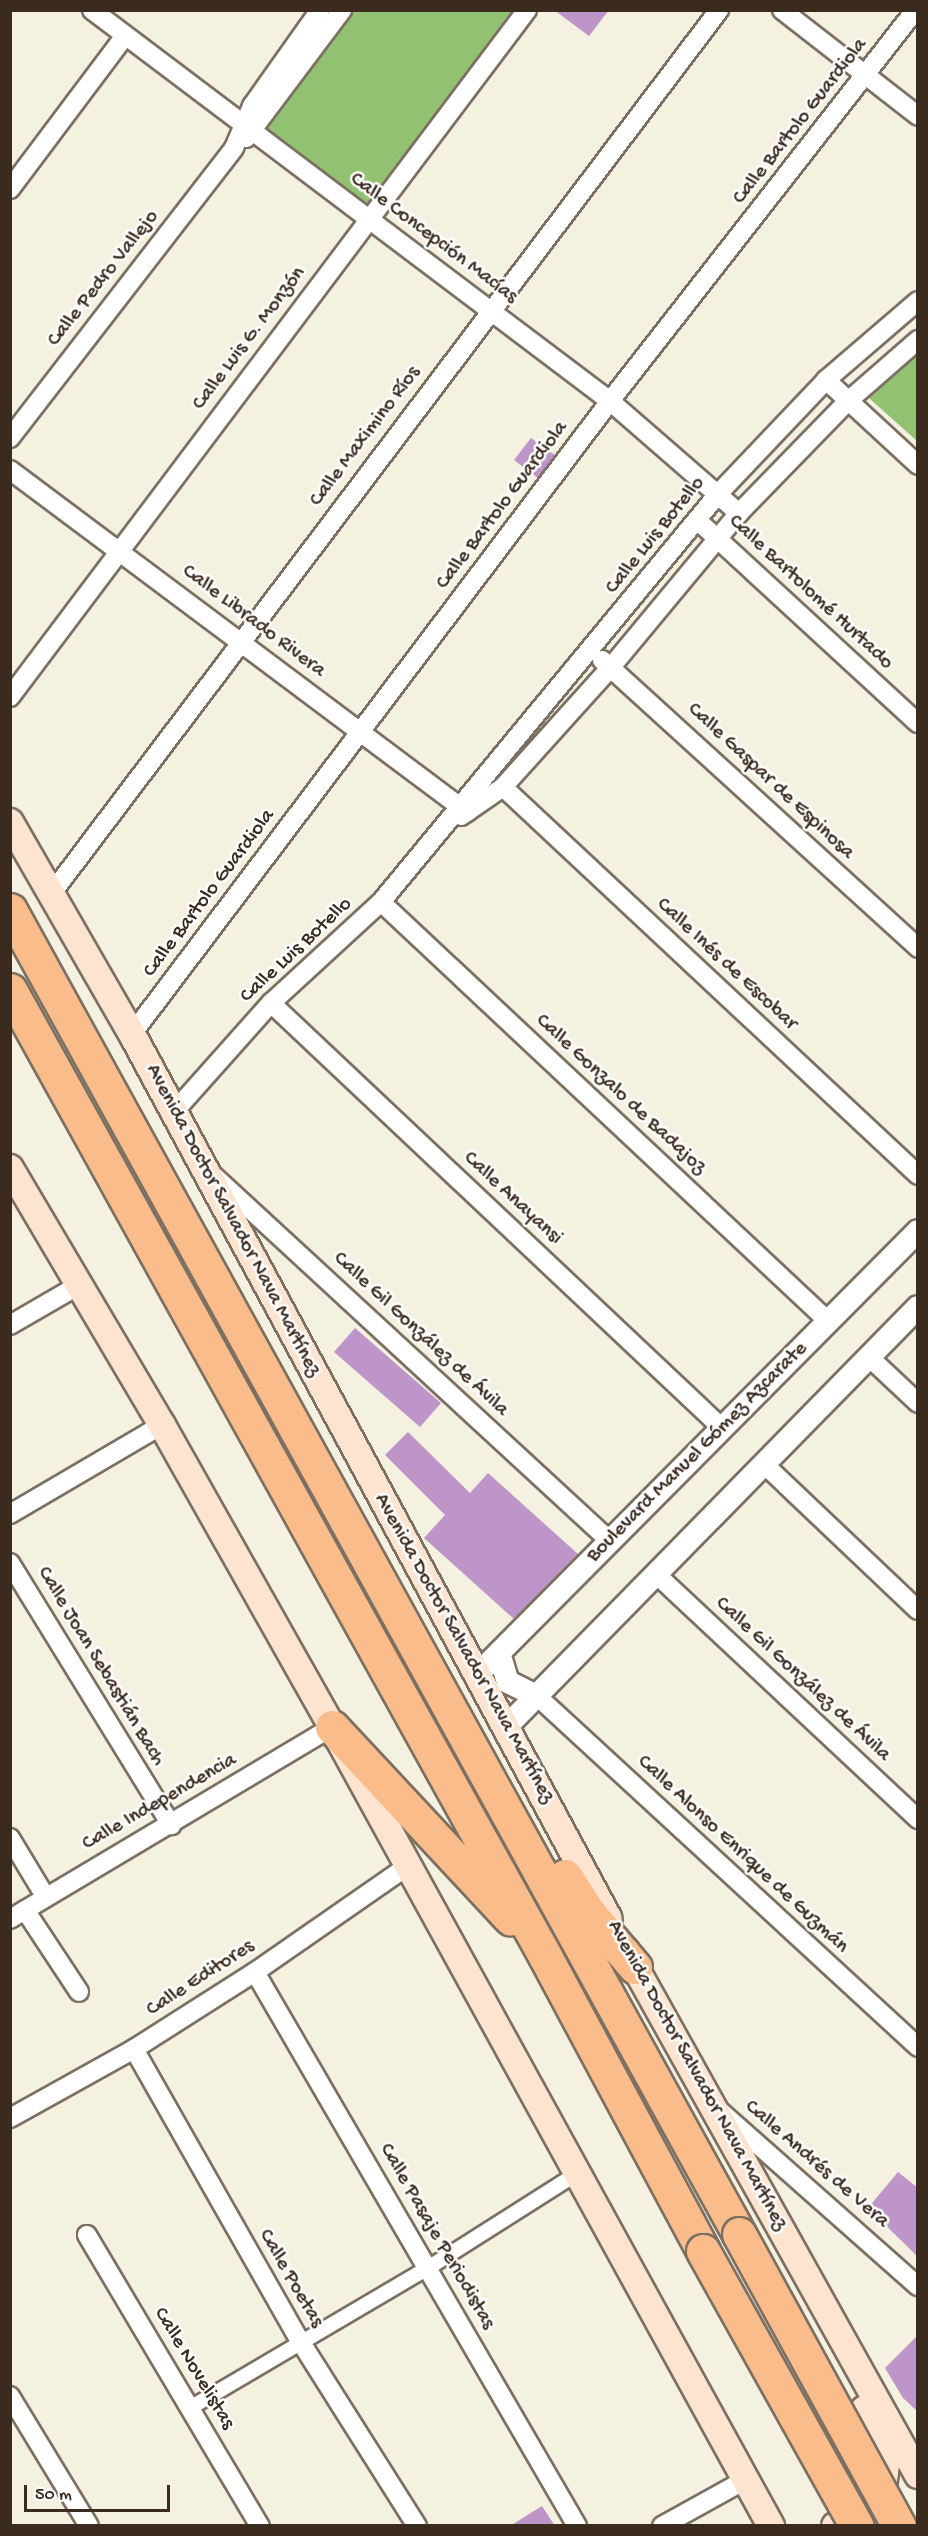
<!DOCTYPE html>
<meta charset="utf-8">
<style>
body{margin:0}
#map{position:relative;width:928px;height:2536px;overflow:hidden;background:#f4f1e1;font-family:"Gochi Hand",sans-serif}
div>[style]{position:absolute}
.green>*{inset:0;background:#92c271}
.building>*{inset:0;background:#bd95c8}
.roads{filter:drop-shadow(2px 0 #7c7062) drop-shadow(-2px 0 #7c7062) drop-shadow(0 2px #7c7062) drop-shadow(0 -2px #7c7062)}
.pedestrian>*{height:14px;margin:-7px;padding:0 7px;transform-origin:7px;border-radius:7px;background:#fff}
.minor>*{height:18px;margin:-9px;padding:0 9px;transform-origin:9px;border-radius:9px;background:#fff}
.tertiary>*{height:22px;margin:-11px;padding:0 11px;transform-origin:11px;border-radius:11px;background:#fff}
.secondary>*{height:26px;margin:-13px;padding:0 13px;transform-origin:13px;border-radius:13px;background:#fde4d1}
.motorway>*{height:33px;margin:-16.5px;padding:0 16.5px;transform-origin:16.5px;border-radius:16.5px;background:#fabc8b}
.bridges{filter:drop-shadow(2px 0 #7c7062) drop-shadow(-2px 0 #7c7062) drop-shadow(0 2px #7c7062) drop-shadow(0 -2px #7c7062)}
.motorway-bridge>*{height:33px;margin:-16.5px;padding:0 16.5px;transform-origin:16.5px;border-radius:16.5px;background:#fabc8b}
span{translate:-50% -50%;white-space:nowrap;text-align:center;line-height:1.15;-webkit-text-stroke:5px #fff;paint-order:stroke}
.street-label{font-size:21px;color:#3b2a1e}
.frame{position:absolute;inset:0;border:12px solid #3b2a1e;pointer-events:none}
.scale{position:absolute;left:24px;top:2485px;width:146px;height:27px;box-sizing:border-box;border:3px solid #3b2a1e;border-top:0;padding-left:8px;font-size:18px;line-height:21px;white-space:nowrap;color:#3b2a1e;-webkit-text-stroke:4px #fff;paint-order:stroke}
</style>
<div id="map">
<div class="green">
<div style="clip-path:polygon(347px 11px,522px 11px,369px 216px,255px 132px)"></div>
<div style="clip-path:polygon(917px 336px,917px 441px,860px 390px)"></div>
</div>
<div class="building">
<div style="clip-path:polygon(554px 10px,609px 10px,589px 36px)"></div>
<div style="clip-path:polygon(531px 438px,555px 455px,538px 478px,514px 460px)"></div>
<div style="clip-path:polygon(355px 1328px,441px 1403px,420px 1427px,334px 1352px)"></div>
<div style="clip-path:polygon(408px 1432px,470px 1493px,488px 1473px,578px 1554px,514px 1619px,424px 1538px,445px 1515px,385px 1455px)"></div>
<div style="clip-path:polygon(898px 2172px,918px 2188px,918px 2257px,868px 2208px)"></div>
<div style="clip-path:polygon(918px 2335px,918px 2412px,903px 2398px,885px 2368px)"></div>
<div style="clip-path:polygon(542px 2506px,555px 2526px,510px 2526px)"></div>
</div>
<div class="roads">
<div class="pedestrian">
<div style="left:190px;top:2408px;width:276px;rotate:-30.5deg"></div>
<div style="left:428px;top:2268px;width:175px;rotate:-32.4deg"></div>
</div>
<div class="minor">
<div style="left:92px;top:10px;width:649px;rotate:37.05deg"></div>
<div style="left:610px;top:401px;width:171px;rotate:41deg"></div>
<div style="left:782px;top:10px;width:172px;rotate:37.9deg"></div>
<div style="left:246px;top:138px;width:160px;rotate:-53.1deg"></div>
<div style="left:10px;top:189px;width:191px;rotate:-53.1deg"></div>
<div style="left:826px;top:380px;width:125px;rotate:42.7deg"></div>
<div style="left:10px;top:438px;width:366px;rotate:-52.3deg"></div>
<div style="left:234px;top:148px;width:46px;rotate:-66.8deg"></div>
<div style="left:252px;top:106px;width:118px;rotate:-54.7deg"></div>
<div style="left:10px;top:470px;width:571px;rotate:36.81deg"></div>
<div style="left:697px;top:520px;width:300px;rotate:42.6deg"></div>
<div style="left:602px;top:660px;width:428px;rotate:42.3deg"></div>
<div style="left:10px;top:697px;width:860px;rotate:-53.04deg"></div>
<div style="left:503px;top:787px;width:568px;rotate:43.07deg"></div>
<div style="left:461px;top:816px;width:51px;rotate:-34.6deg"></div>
<div style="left:503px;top:787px;width:161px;rotate:-48deg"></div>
<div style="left:611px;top:667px;width:200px;rotate:-50.3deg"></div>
<div style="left:739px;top:513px;width:156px;rotate:-45.8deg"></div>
<div style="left:848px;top:401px;width:93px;rotate:-41.1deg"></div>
<div style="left:52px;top:893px;width:1107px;rotate:-52.93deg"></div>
<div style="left:381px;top:902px;width:613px;rotate:43.15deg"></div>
<div style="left:271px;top:1003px;width:620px;rotate:43.3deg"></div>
<div style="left:132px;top:1034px;width:793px;rotate:-52.94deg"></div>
<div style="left:610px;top:401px;width:497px;rotate:-52deg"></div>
<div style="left:172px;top:1114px;width:149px;rotate:-48.3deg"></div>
<div style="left:271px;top:1003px;width:149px;rotate:-42.6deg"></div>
<div style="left:381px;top:902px;width:529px;rotate:-50.44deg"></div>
<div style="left:718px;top:494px;width:157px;rotate:-46.5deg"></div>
<div style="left:826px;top:380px;width:121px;rotate:-40.7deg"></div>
<div style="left:214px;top:1176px;width:539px;rotate:42.67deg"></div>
<div style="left:10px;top:1325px;width:80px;rotate:-30.1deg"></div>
<div style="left:869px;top:1357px;width:67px;rotate:43.2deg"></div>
<div style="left:764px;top:1464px;width:212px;rotate:43.5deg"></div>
<div style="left:10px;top:1514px;width:176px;rotate:-30.4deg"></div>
<div style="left:10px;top:1563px;width:308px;rotate:58.4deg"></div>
<div style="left:656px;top:1574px;width:359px;rotate:43.1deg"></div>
<div style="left:537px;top:1696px;width:518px;rotate:42.65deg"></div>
<div style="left:10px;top:1838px;width:68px;rotate:58.9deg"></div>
<div style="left:25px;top:1910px;width:98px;rotate:56.6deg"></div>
<div style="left:10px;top:1919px;width:375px;rotate:-30.8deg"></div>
<div style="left:255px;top:1972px;width:641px;rotate:59.83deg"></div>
<div style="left:134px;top:2049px;width:336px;rotate:60.4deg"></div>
<div style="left:300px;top:2341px;width:219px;rotate:57.7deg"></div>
<div style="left:721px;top:2112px;width:263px;rotate:41.5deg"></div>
<div style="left:10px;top:2118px;width:142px;rotate:-29.1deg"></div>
<div style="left:134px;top:2049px;width:143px;rotate:-32.5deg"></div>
<div style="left:255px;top:1972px;width:188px;rotate:-34.8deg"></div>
<div style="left:87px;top:2235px;width:339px;rotate:59.3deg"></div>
<div style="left:10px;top:2396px;width:152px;rotate:58.7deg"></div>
<div style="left:662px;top:2526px;width:95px;rotate:-29deg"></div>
</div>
<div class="tertiary">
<div style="left:499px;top:1653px;width:30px;rotate:73deg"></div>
<div style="left:508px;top:1682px;width:32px;rotate:26deg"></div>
<div style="left:478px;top:1674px;width:624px;rotate:-45.19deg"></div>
<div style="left:506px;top:1727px;width:588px;rotate:-45.55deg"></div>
</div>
<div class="secondary">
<div style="left:10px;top:822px;width:245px;rotate:60.1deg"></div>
<div style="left:132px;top:1034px;width:1005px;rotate:61.68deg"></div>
<div style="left:10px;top:1168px;width:299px;rotate:59.4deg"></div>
<div style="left:162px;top:1425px;width:347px;rotate:60.6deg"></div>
<div style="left:332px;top:1727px;width:912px;rotate:61.21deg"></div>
<div style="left:626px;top:1951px;width:600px;rotate:60.87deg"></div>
<div style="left:835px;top:2526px;width:33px;rotate:-31deg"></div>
<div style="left:863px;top:2509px;width:35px;rotate:-53deg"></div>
<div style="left:884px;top:2481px;width:17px;rotate:-83deg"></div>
<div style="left:886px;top:2464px;width:59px;rotate:-111.8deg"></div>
</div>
<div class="motorway">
<div style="left:10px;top:910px;width:1511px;rotate:61.16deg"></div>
<div style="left:10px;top:990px;width:1104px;rotate:61.02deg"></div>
<div style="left:545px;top:1956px;width:335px;rotate:61.8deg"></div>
<div style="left:332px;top:1727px;width:262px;rotate:47deg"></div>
<div style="left:565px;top:1876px;width:44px;rotate:57deg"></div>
<div style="left:589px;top:1913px;width:71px;rotate:49.6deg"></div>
</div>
</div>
<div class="bridges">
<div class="motorway-bridge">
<div style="left:739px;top:2234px;width:333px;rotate:61.3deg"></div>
<div style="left:703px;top:2251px;width:315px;rotate:60.8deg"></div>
</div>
</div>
<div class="street-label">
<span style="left:801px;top:122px;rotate:-52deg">Calle Bartolo Guardiola</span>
<span style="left:433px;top:239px;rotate:37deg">Calle Concepción Macías</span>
<span style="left:104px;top:279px;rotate:-52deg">Calle Pedro Vallejo</span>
<span style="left:250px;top:339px;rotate:-53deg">Calle Luis G. Monzón</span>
<span style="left:366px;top:437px;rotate:-53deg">Calle Maximino Ríos</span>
<span style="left:503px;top:506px;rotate:-53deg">Calle Bartolo Guardiola</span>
<span style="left:656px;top:536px;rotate:-51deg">Calle Luis Botello</span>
<span style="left:810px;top:593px;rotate:43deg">Calle Bartolomé Hurtado</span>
<span style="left:253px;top:622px;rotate:37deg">Calle Librado Rivera</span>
<span style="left:770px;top:782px;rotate:43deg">Calle Gaspar de Espinosa</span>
<span style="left:210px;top:894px;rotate:-53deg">Calle Bartolo Guardiola</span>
<span style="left:297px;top:951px;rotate:-43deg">Calle Luis Botello</span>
<span style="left:726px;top:965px;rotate:43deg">Calle Inés de Escobar</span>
<span style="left:620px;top:1095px;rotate:43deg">Calle Gonzalo de Badajoz</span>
<span style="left:512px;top:1199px;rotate:43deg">Calle Anayansi</span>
<span style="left:232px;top:1221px;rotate:62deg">Avenida Doctor Salvador Nava Martínez</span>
<span style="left:420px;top:1335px;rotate:43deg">Calle Gil González de Ávila</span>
<span style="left:698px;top:1453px;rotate:-45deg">Boulevard Manuel Gómez Azcarate</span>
<span style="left:463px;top:1649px;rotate:61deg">Avenida Doctor Salvador Nava Martínez</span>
<span style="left:100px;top:1667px;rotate:59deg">Calle Joan Sebastián Bach</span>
<span style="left:802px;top:1680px;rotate:43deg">Calle Gil González de Ávila</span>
<span style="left:160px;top:1803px;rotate:-30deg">Calle Independencia</span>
<span style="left:742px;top:1855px;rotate:43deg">Calle Alonso Enrique de Guzmán</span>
<span style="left:201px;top:1979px;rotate:-33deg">Calle Editores</span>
<span style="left:696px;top:2076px;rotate:61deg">Avenida Doctor Salvador Nava Martínez</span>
<span style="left:816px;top:2165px;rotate:41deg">Calle Andrés de Vera</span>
<span style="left:436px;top:2237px;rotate:60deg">Calle Pasaje Periodistas</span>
<span style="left:290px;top:2279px;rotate:60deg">Calle Poetas</span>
<span style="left:193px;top:2369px;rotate:59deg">Calle Novelistas</span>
</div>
<div class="frame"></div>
<div class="scale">50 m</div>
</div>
